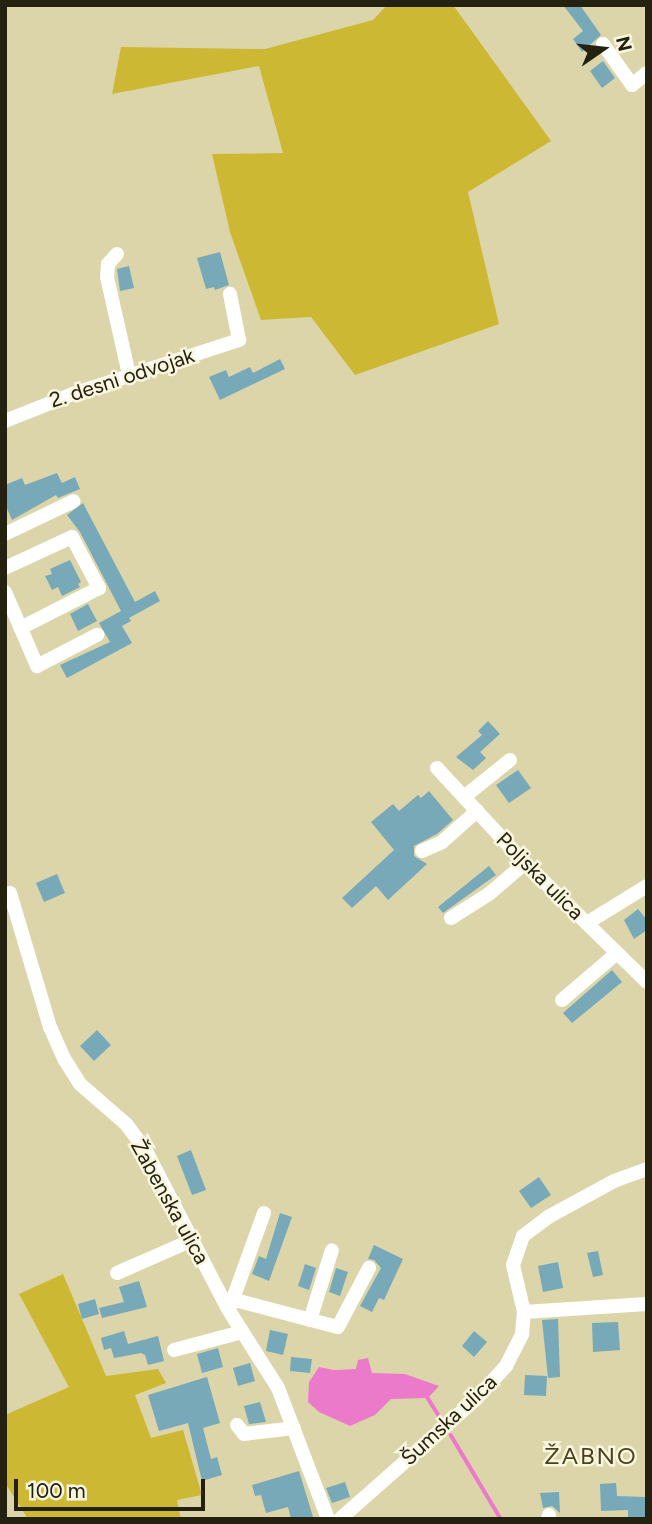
<!DOCTYPE html>
<meta charset="utf-8">
<style>
body{margin:0}
#map{position:relative;width:652px;height:1524px;overflow:hidden;background:#dcd5a9;font-family:Figtree,sans-serif}
div>[style]{position:absolute}
.green>*{inset:0;background:#cdb834}
.water>*{inset:0;background:#ec7aca}
.stream>*{height:3.5px;margin:-1.75px;padding:0 1.75px;transform-origin:1.75px;border-radius:1.75px;background:#ec7aca}
.building>*{inset:0;background:#77a9b9}
.minor>*{height:14px;margin:-7px;padding:0 7px;transform-origin:7px;border-radius:7px;background:#fff}
span{translate:-50% -50%;white-space:nowrap;text-align:center;line-height:1.15;-webkit-text-stroke:5px #f9f5df;paint-order:stroke}
.street-label{font-size:21px;color:#242110}
.quarter-label{font-size:24px;color:#49421b;letter-spacing:2px}
.frame{position:absolute;inset:0;border:7px solid #242110;pointer-events:none}
.north{position:absolute;left:568px;top:14px;width:70px;height:70px;-webkit-text-stroke:5px #f9f5df;paint-order:stroke;rotate:76deg;font-size:19px;font-weight:700;line-height:28px;text-align:center;color:#242110}
.north::after{content:'';display:block;margin:auto;width:24px;height:32px;background:#242110;clip-path:polygon(50% 0,100% 100%,50% 72%,0 100%)}
.scale{position:absolute;left:14px;top:1479px;width:191px;height:32px;box-sizing:border-box;border:4px solid #242110;border-top:0;padding-left:9px;font-size:21px;line-height:24px;white-space:nowrap;color:#242110;-webkit-text-stroke:5px #f9f5df;paint-order:stroke}
</style>
<div id="map">
<div class="green">
<div style="clip-path:polygon(387px 5px,453px 5px,551px 141px,468px 192px,499px 324px,355px 375px,311px 317px,261px 320px,230px 232px,212px 154px,283px 153px,259px 66px,112px 94px,121px 47px,265px 49px,373px 20px)"></div>
<div style="clip-path:polygon(63px 1274px,106px 1376px,158px 1369px,166px 1383px,135px 1395px,151px 1438px,183px 1430px,202px 1495px,177px 1500px,181px 1519px,28px 1519px,5px 1483px,5px 1415px,69px 1387px,19px 1294px)"></div>
</div>
<div class="water">
<div style="clip-path:polygon(368px 1358px,372px 1373px,405px 1374px,439px 1386px,428px 1398px,391px 1399px,375px 1415px,350px 1426px,319px 1412px,308px 1402px,309px 1382px,319px 1367px,334px 1370px,356px 1369px,358px 1360px)"></div>
</div>
<div class="stream">
<div style="left:428px;top:1398px;width:25px;rotate:58deg"></div>
<div style="left:451px;top:1435px;width:98px;rotate:59.2deg"></div>
</div>
<div class="building">
<div style="clip-path:polygon(563px 5px,580px 5px,601px 35px,582px 52px,573px 39px,583px 31px)"></div>
<div style="clip-path:polygon(603px 61px,615px 78px,602px 88px,590px 71px)"></div>
<div style="clip-path:polygon(220px 252px,229px 285px,215px 290px,214px 287px,206px 289px,197px 258px)"></div>
<div style="clip-path:polygon(129px 266px,134px 288px,120px 291px,117px 269px)"></div>
<div style="clip-path:polygon(280px 359px,285px 369px,220px 400px,209px 377px,226px 370px,229px 377px,250px 367px,253px 373px)"></div>
<div style="clip-path:polygon(57px 473px,62px 483px,75px 477px,80px 489px,58px 498px,56px 495px,12px 520px,5px 504px,5px 485px,22px 478px,25px 485px)"></div>
<div style="clip-path:polygon(83px 503px,135px 602px,155px 591px,160px 601px,129px 618px,131px 621px,122px 626px,132px 643px,67px 678px,60px 665px,110px 642px,99px 623px,121px 611px,80px 532px,67px 515px)"></div>
<div style="clip-path:polygon(70px 560px,81px 582px,78px 584px,80px 587px,62px 596px,58px 587px,52px 590px,45px 576px,52px 574px,50px 569px)"></div>
<div style="clip-path:polygon(88px 604px,97px 621px,78px 631px,70px 614px)"></div>
<div style="clip-path:polygon(488px 721px,500px 734px,480px 752px,486px 758px,473px 770px,456px 757px,482px 735px,478px 731px)"></div>
<div style="clip-path:polygon(518px 770px,531px 788px,509px 803px,496px 785px)"></div>
<div style="clip-path:polygon(429px 791px,453px 820px,437px 834px,414px 846px,414px 856px,427px 864px,388px 900px,376px 886px,352px 908px,342px 898px,394px 850px,371px 822px,393px 804px,399px 811px,418px 795px,421px 798px)"></div>
<div style="clip-path:polygon(489px 866px,496px 875px,443px 913px,438px 907px)"></div>
<div style="clip-path:polygon(57px 874px,65px 893px,44px 902px,36px 883px)"></div>
<div style="clip-path:polygon(638px 909px,647px 920px,647px 930px,634px 939px,624px 920px)"></div>
<div style="clip-path:polygon(612px 970px,622px 982px,572px 1023px,563px 1013px)"></div>
<div style="clip-path:polygon(97px 1030px,111px 1045px,94px 1061px,80px 1046px)"></div>
<div style="clip-path:polygon(191px 1150px,206px 1190px,192px 1195px,177px 1156px)"></div>
<div style="clip-path:polygon(539px 1177px,551px 1195px,531px 1208px,519px 1191px)"></div>
<div style="clip-path:polygon(280px 1213px,292px 1217px,269px 1281px,252px 1274px,259px 1256px,266px 1259px)"></div>
<div style="clip-path:polygon(374px 1245px,403px 1259px,384px 1300px,379px 1298px,372px 1312px,360px 1306px,381px 1268px,374px 1260px,368px 1259px)"></div>
<div style="clip-path:polygon(598px 1251px,603px 1275px,593px 1277px,587px 1253px)"></div>
<div style="clip-path:polygon(558px 1262px,563px 1288px,543px 1292px,538px 1266px)"></div>
<div style="clip-path:polygon(305px 1264px,316px 1268px,309px 1290px,298px 1286px)"></div>
<div style="clip-path:polygon(336px 1268px,348px 1272px,340px 1296px,329px 1292px)"></div>
<div style="clip-path:polygon(139px 1281px,147px 1307px,102px 1318px,99px 1308px,124px 1302px,119px 1287px)"></div>
<div style="clip-path:polygon(95px 1299px,99px 1314px,82px 1319px,78px 1304px)"></div>
<div style="clip-path:polygon(558px 1319px,560px 1377px,548px 1378px,542px 1320px)"></div>
<div style="clip-path:polygon(618px 1322px,620px 1350px,593px 1352px,592px 1323px)"></div>
<div style="clip-path:polygon(270px 1330px,288px 1334px,283px 1355px,266px 1351px)"></div>
<div style="clip-path:polygon(124px 1331px,128px 1344px,158px 1336px,164px 1361px,148px 1365px,145px 1355px,141px 1353px,114px 1358px,111px 1348px,104px 1350px,101px 1338px)"></div>
<div style="clip-path:polygon(474px 1331px,487px 1342px,474px 1357px,462px 1346px)"></div>
<div style="clip-path:polygon(218px 1348px,223px 1367px,202px 1373px,197px 1354px)"></div>
<div style="clip-path:polygon(291px 1357px,312px 1359px,310px 1373px,290px 1371px)"></div>
<div style="clip-path:polygon(250px 1363px,255px 1381px,238px 1386px,233px 1368px)"></div>
<div style="clip-path:polygon(525px 1375px,547px 1376px,546px 1396px,524px 1395px)"></div>
<div style="clip-path:polygon(207px 1377px,220px 1423px,203px 1428px,211px 1459px,217px 1457px,222px 1475px,202px 1481px,188px 1423px,159px 1431px,148px 1395px)"></div>
<div style="clip-path:polygon(260px 1402px,266px 1422px,249px 1424px,244px 1406px)"></div>
<div style="clip-path:polygon(299px 1471px,313px 1517px,291px 1519px,288px 1507px,266px 1513px,261px 1495px,255px 1496px,252px 1485px)"></div>
<div style="clip-path:polygon(345px 1482px,350px 1497px,332px 1503px,326px 1488px)"></div>
<div style="clip-path:polygon(616px 1483px,617px 1496px,646px 1497px,646px 1519px,628px 1519px,628px 1510px,601px 1511px,600px 1484px)"></div>
<div style="clip-path:polygon(559px 1492px,560px 1513px,552px 1506px,543px 1508px,540px 1493px)"></div>
</div>
<div class="minor">
<div style="left:603px;top:44px;width:50px;rotate:54.7deg"></div>
<div style="left:632px;top:85px;width:19px;rotate:-39deg"></div>
<div style="left:117px;top:254px;width:13px;rotate:132deg"></div>
<div style="left:108px;top:264px;width:13px;rotate:94deg"></div>
<div style="left:107px;top:277px;width:100px;rotate:77.3deg"></div>
<div style="left:5px;top:421px;width:73px;rotate:-21.7deg"></div>
<div style="left:73px;top:394px;width:175px;rotate:-18deg"></div>
<div style="left:239px;top:340px;width:47px;rotate:-101.1deg"></div>
<div style="left:5px;top:534px;width:76px;rotate:-25.6deg"></div>
<div style="left:5px;top:568px;width:74px;rotate:-24.8deg"></div>
<div style="left:72px;top:537px;width:58px;rotate:62.1deg"></div>
<div style="left:99px;top:588px;width:88px;rotate:152.9deg"></div>
<div style="left:5px;top:592px;width:81px;rotate:66.6deg"></div>
<div style="left:37px;top:666px;width:68px;rotate:-27.3deg"></div>
<div style="left:437px;top:768px;width:129px;rotate:47.2deg"></div>
<div style="left:525px;top:863px;width:170px;rotate:44.3deg"></div>
<div style="left:464px;top:797px;width:59px;rotate:-38.8deg"></div>
<div style="left:422px;top:851px;width:22px;rotate:-24deg"></div>
<div style="left:442px;top:842px;width:47px;rotate:-41.5deg"></div>
<div style="left:10px;top:893px;width:140px;rotate:73.4deg"></div>
<div style="left:50px;top:1027px;width:36px;rotate:66deg"></div>
<div style="left:65px;top:1060px;width:28px;rotate:58deg"></div>
<div style="left:80px;top:1084px;width:61px;rotate:41deg"></div>
<div style="left:126px;top:1124px;width:31px;rotate:53deg"></div>
<div style="left:145px;top:1149px;width:180px;rotate:62.6deg"></div>
<div style="left:228px;top:1309px;width:93px;rotate:57.7deg"></div>
<div style="left:278px;top:1388px;width:140px;rotate:69.1deg"></div>
<div style="left:451px;top:918px;width:45px;rotate:-32.3deg"></div>
<div style="left:489px;top:894px;width:48px;rotate:-40.7deg"></div>
<div style="left:587px;top:923px;width:70px;rotate:-31.7deg"></div>
<div style="left:562px;top:1000px;width:72px;rotate:-40.5deg"></div>
<div style="left:117px;top:1273px;width:82px;rotate:-23.7deg"></div>
<div style="left:235px;top:1300px;width:106px;rotate:14.7deg"></div>
<div style="left:338px;top:1327px;width:67px;rotate:-62.3deg"></div>
<div style="left:230px;top:1307px;width:100px;rotate:-70.1deg"></div>
<div style="left:524px;top:1312px;width:123px;rotate:-3.7deg"></div>
<div style="left:310px;top:1320px;width:73px;rotate:-72.6deg"></div>
<div style="left:174px;top:1350px;width:70px;rotate:-14.8deg"></div>
<div style="left:237px;top:1425px;width:11px;rotate:52deg"></div>
<div style="left:244px;top:1434px;width:50px;rotate:-6.8deg"></div>
<div style="left:340px;top:1519px;width:181px;rotate:-41.4deg"></div>
<div style="left:476px;top:1399px;width:45px;rotate:-47.7deg"></div>
<div style="left:506px;top:1366px;width:36px;rotate:-63deg"></div>
<div style="left:522px;top:1334px;width:22px;rotate:-85deg"></div>
<div style="left:524px;top:1312px;width:48px;rotate:-103.2deg"></div>
<div style="left:513px;top:1265px;width:31px;rotate:-71deg"></div>
<div style="left:523px;top:1236px;width:31px;rotate:-37deg"></div>
<div style="left:548px;top:1217px;width:75px;rotate:-28.6deg"></div>
<div style="left:614px;top:1181px;width:35px;rotate:-20deg"></div>
<div style="left:548px;top:1519px;width:4px;rotate:-76deg"></div>
</div>
<div class="street-label">
<span style="left:122px;top:378px;rotate:-18deg">2. desni odvojak</span>
<span style="left:540px;top:876px;rotate:45deg">Poljska ulica</span>
<span style="left:170px;top:1202px;rotate:61deg">Žabenska ulica</span>
<span style="left:449px;top:1420px;rotate:-43deg">Šumska ulica</span>
</div>
<div class="quarter-label">
<span style="left:591px;top:1456px">ŽABNO</span>
</div>
<div class="frame"></div>
<div class="north">N</div>
<div class="scale">100 m</div>
</div>
